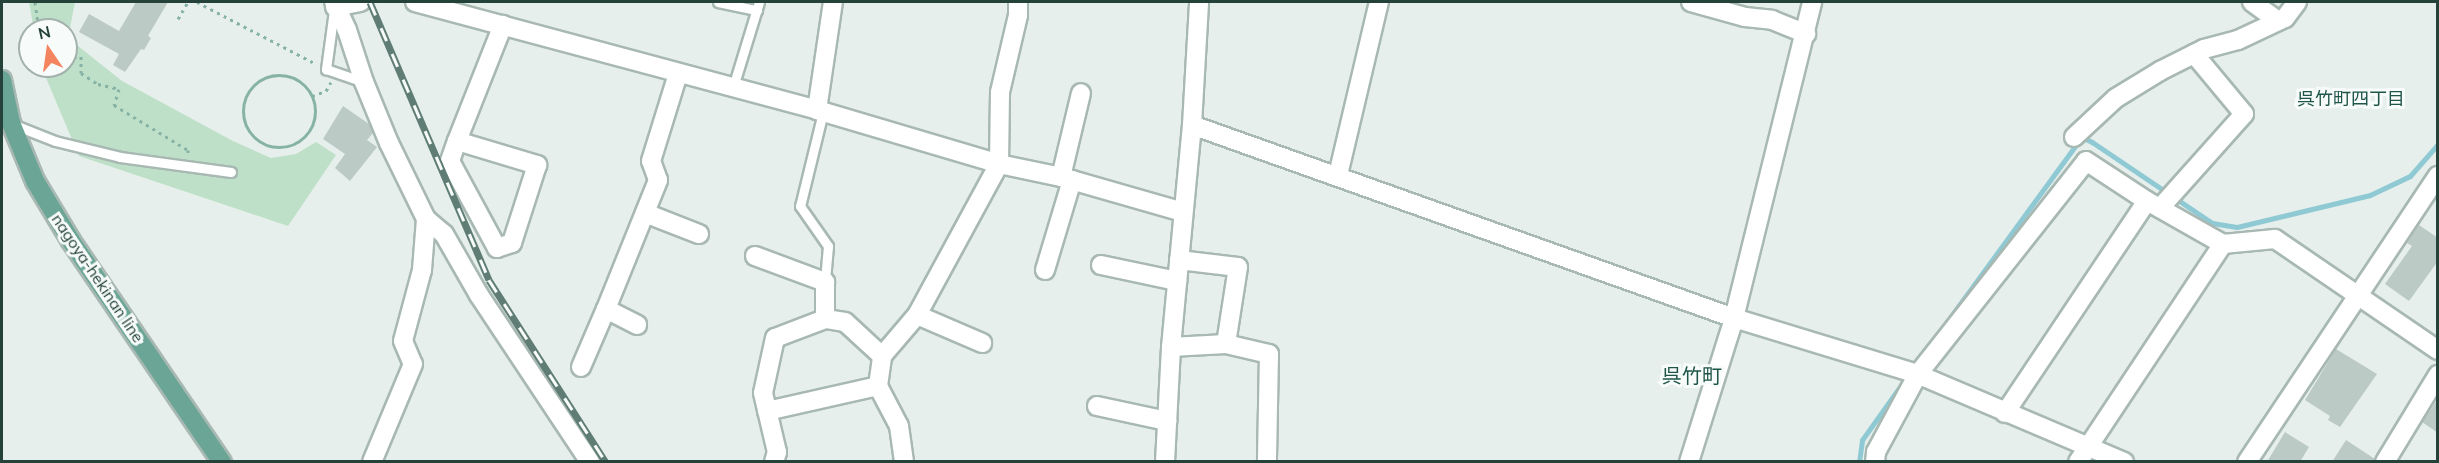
<!DOCTYPE html>
<meta charset="utf-8">
<style>
body{margin:0}
#map{position:relative;width:2439px;height:463px;overflow:hidden;background:#e6efeb;font-family:Mulish,"Noto Sans JP",sans-serif}
div>[style]{position:absolute}
.green>*{inset:0;background:#bfe0c8}
.stream>*{height:5px;margin:-2.5px;padding:0 2.5px;transform-origin:2.5px;border-radius:2.5px;background:#8ec9d4}
.building>*{inset:0;background:#bbcac4}
.path>*{height:3px;margin-top:-1.5px;transform-origin:0;background:repeating-linear-gradient(90deg,#86b3a5 0 3px,transparent 0 7.5px)}
.path>.ring{margin:-1.5px;padding:0;box-sizing:content-box;background:none;border:3px solid #86b3a5;border-radius:50%}
.roads{filter:drop-shadow(2px 0 #a8b8b2) drop-shadow(-2px 0 #a8b8b2) drop-shadow(0 2px #a8b8b2) drop-shadow(0 -2px #a8b8b2)}
.lane>*{height:9px;margin:-4.5px;padding:0 4.5px;transform-origin:4.5px;border-radius:4.5px;background:#fff}
.street>*{height:18px;margin:-9px;padding:0 9px;transform-origin:9px;border-radius:9px;background:#fff}
.secondary>*{height:18px;margin:-9px;padding:0 9px;transform-origin:9px;border-radius:9px;background:#fff}
.primary>*{height:18px;margin:-9px;padding:0 9px;transform-origin:9px;border-radius:9px;background:#6aa596}
.rail>*{height:7px;margin-top:-3.5px;transform-origin:0;background:repeating-linear-gradient(90deg,#f7fbf9 0 14px,#5f7d75 0 28px);box-sizing:border-box;border-block:2px solid #5f7d75}
span{translate:-50% -50%;white-space:nowrap;text-align:center;line-height:1.15;-webkit-text-stroke:6px #f7fbf9;paint-order:stroke}
.street-label{font-size:16px;color:#24423a}
.neighbourhood-label{font-size:18px;color:#1f5548}
.quarter-label{font-size:20px;color:#1f5548}
.frame{position:absolute;inset:0;border:3px solid #24423a;pointer-events:none}
.north{position:absolute;left:18px;top:18px;width:60px;height:60px;box-sizing:border-box;background:#f7fbf9;border:2px solid #a3b1ad;border-radius:50%;rotate:347deg;font-size:16px;font-weight:700;line-height:24px;text-align:center;color:#24423a}
.north::after{content:'';display:block;margin:auto;width:21px;height:27px;background:#f4845f;clip-path:polygon(50% 0,100% 100%,50% 72%,0 100%)}
</style>
<div id="map">
<div class="green">
<div style="clip-path:polygon(29px 2px,75px 2px,68px 38px,122px 81px,233px 141px,271px 158px,296px 154px,316px 142px,336px 155px,288px 226px,79px 156px,41px 66px,66px 66px,66px 30px,34px 30px)"></div>
</div>
<div class="stream">
<div style="left:1938px;top:334px;width:238px;rotate:-53.9deg"></div>
<div style="left:2078px;top:142px;width:9px;rotate:-21deg"></div>
<div style="left:2086px;top:139px;width:7px;rotate:27deg"></div>
<div style="left:2092px;top:142px;width:145px;rotate:34deg"></div>
<div style="left:2212px;top:223px;width:25px;rotate:9deg"></div>
<div style="left:2237px;top:227px;width:137px;rotate:-13.5deg"></div>
<div style="left:2370px;top:195px;width:44px;rotate:-25.4deg"></div>
<div style="left:2410px;top:176px;width:43px;rotate:-48.8deg"></div>
<div style="left:1859px;top:462px;width:22px;rotate:-82deg"></div>
<div style="left:1862px;top:440px;width:76px;rotate:-54.6deg"></div>
</div>
<div class="building">
<div style="clip-path:polygon(136px 2px,168px 2px,148px 36px,151px 38px,144px 50px,141px 49px,125px 72px,113px 65px,119px 54px,79px 32px,89px 14px,119px 31px)"></div>
<div style="clip-path:polygon(343px 106px,369px 124px,373px 133px,367px 140px,377px 147px,350px 181px,335px 168px,345px 154px,323px 139px)"></div>
<div style="clip-path:polygon(2419px 225px,2438px 238px,2438px 261px,2409px 301px,2385px 284px,2412px 246px,2407px 243px)"></div>
<div style="clip-path:polygon(2336px 349px,2377px 374px,2340px 427px,2328px 420px,2330px 416px,2305px 400px)"></div>
<div style="clip-path:polygon(2438px 399px,2438px 433px,2422px 422px)"></div>
<div style="clip-path:polygon(2285px 432px,2309px 447px,2300px 462px,2267px 462px)"></div>
<div style="clip-path:polygon(2346px 440px,2375px 459px,2374px 462px,2332px 462px)"></div>
</div>
<div class="path">
<div style="left:35px;top:2px;width:28px;rotate:82deg"></div>
<div style="left:197px;top:2px;width:132px;rotate:27.5deg"></div>
<div style="left:178px;top:19px;width:20px;rotate:-60deg"></div>
<div style="left:66px;top:57px;width:15px;rotate:-4deg"></div>
<div style="left:81px;top:56px;width:17px;rotate:90deg"></div>
<div style="left:81px;top:73px;width:20px;rotate:33deg"></div>
<div style="left:98px;top:84px;width:22px;rotate:13deg"></div>
<div style="left:119px;top:89px;width:17px;rotate:107deg"></div>
<div style="left:114px;top:105px;width:87px;rotate:31.3deg"></div>
<div style="left:188px;top:150px;width:3px;rotate:90deg"></div>
<div class="ring" style="left:243px;top:75px;width:69px;height:69px"></div>
<div style="left:312px;top:96px;width:15px;rotate:-20deg"></div>
<div style="left:326px;top:91px;width:10px;rotate:-61deg"></div>
</div>
<div class="roads">
<div class="lane">
<div style="left:718px;top:2px;width:40px;rotate:12deg"></div>
<div style="left:334px;top:10px;width:60px;rotate:97.7deg"></div>
<div style="left:326px;top:69px;width:40px;rotate:18.9deg"></div>
<div style="left:733px;top:87px;width:89px;rotate:-73deg"></div>
<div style="left:823px;top:112px;width:97px;rotate:103.7deg"></div>
<div style="left:800px;top:206px;width:49px;rotate:55deg"></div>
<div style="left:828px;top:246px;width:36px;rotate:95deg"></div>
<div style="left:12px;top:124px;width:46px;rotate:21.6deg"></div>
<div style="left:55px;top:141px;width:67px;rotate:13.8deg"></div>
<div style="left:120px;top:157px;width:112px;rotate:7.7deg"></div>
</div>
<div class="street">
<div style="left:334px;top:2px;width:31px;rotate:65deg"></div>
<div style="left:347px;top:30px;width:55px;rotate:71.9deg"></div>
<div style="left:364px;top:82px;width:66px;rotate:67.7deg"></div>
<div style="left:389px;top:143px;width:85px;rotate:64deg"></div>
<div style="left:426px;top:219px;width:51px;rotate:94.5deg"></div>
<div style="left:422px;top:270px;width:73px;rotate:105deg"></div>
<div style="left:403px;top:341px;width:25px;rotate:67deg"></div>
<div style="left:413px;top:364px;width:106px;rotate:112.7deg"></div>
<div style="left:415px;top:2px;width:416px;rotate:15deg"></div>
<div style="left:817px;top:110px;width:190px;rotate:16.5deg"></div>
<div style="left:999px;top:164px;width:63px;rotate:11.8deg"></div>
<div style="left:1061px;top:177px;width:127px;rotate:16deg"></div>
<div style="left:1691px;top:2px;width:56px;rotate:15.5deg"></div>
<div style="left:1745px;top:17px;width:27px;rotate:6deg"></div>
<div style="left:1772px;top:20px;width:37px;rotate:22deg"></div>
<div style="left:2252px;top:2px;width:32px;rotate:36deg"></div>
<div style="left:335px;top:7px;width:26px;rotate:-11deg"></div>
<div style="left:817px;top:110px;width:109px;rotate:-81.6deg"></div>
<div style="left:2074px;top:137px;width:57px;rotate:-42.9deg"></div>
<div style="left:2116px;top:98px;width:52px;rotate:-31.5deg"></div>
<div style="left:2160px;top:71px;width:49px;rotate:-26.6deg"></div>
<div style="left:2204px;top:49px;width:35px;rotate:-15deg"></div>
<div style="left:2238px;top:40px;width:52px;rotate:-25.1deg"></div>
<div style="left:2285px;top:18px;width:20px;rotate:-53deg"></div>
<div style="left:457px;top:141px;width:84px;rotate:16.7deg"></div>
<div style="left:537px;top:165px;width:82px;rotate:107.8deg"></div>
<div style="left:512px;top:243px;width:16px;rotate:162deg"></div>
<div style="left:497px;top:248px;width:99px;rotate:-118.4deg"></div>
<div style="left:450px;top:161px;width:21px;rotate:-71deg"></div>
<div style="left:457px;top:141px;width:125px;rotate:-68.4deg"></div>
<div style="left:1338px;top:175px;width:178px;rotate:-76.7deg"></div>
<div style="left:1061px;top:177px;width:86px;rotate:-76.6deg"></div>
<div style="left:2160px;top:208px;width:126px;rotate:-48.2deg"></div>
<div style="left:2244px;top:114px;width:78px;rotate:-129.8deg"></div>
<div style="left:645px;top:213px;width:58px;rotate:21.3deg"></div>
<div style="left:426px;top:219px;width:23px;rotate:40deg"></div>
<div style="left:444px;top:234px;width:70px;rotate:60.2deg"></div>
<div style="left:479px;top:295px;width:201px;rotate:56.4deg"></div>
<div style="left:755px;top:256px;width:75px;rotate:20.4deg"></div>
<div style="left:825px;top:282px;width:37px;rotate:90deg"></div>
<div style="left:1179px;top:260px;width:59px;rotate:6.8deg"></div>
<div style="left:1238px;top:267px;width:78px;rotate:98.9deg"></div>
<div style="left:1226px;top:344px;width:44px;rotate:13.1deg"></div>
<div style="left:1269px;top:354px;width:108px;rotate:91.1deg"></div>
<div style="left:1101px;top:265px;width:78px;rotate:11.9deg"></div>
<div style="left:1045px;top:270px;width:94px;rotate:-73.3deg"></div>
<div style="left:606px;top:309px;width:139px;rotate:-68deg"></div>
<div style="left:658px;top:180px;width:20px;rotate:-110deg"></div>
<div style="left:651px;top:161px;width:91px;rotate:-72.8deg"></div>
<div style="left:917px;top:315px;width:71px;rotate:23.3deg"></div>
<div style="left:1171px;top:347px;width:55px;rotate:-3.1deg"></div>
<div style="left:882px;top:356px;width:54px;rotate:-49.5deg"></div>
<div style="left:917px;top:315px;width:172px;rotate:-61.5deg"></div>
<div style="left:999px;top:164px;width:72px;rotate:-89.2deg"></div>
<div style="left:1000px;top:92px;width:79px;rotate:-76.8deg"></div>
<div style="left:1018px;top:15px;width:13px;rotate:-90deg"></div>
<div style="left:581px;top:367px;width:63px;rotate:-66.7deg"></div>
<div style="left:606px;top:309px;width:35px;rotate:27deg"></div>
<div style="left:878px;top:386px;width:45px;rotate:62.3deg"></div>
<div style="left:899px;top:426px;width:36px;rotate:82deg"></div>
<div style="left:1097px;top:406px;width:72px;rotate:12.1deg"></div>
<div style="left:767px;top:411px;width:114px;rotate:-12.7deg"></div>
<div style="left:878px;top:386px;width:30px;rotate:-82deg"></div>
<div style="left:882px;top:356px;width:50px;rotate:-137.4deg"></div>
<div style="left:845px;top:322px;width:20px;rotate:-171deg"></div>
<div style="left:825px;top:319px;width:53px;rotate:159.2deg"></div>
<div style="left:775px;top:338px;width:56px;rotate:102.3deg"></div>
<div style="left:763px;top:393px;width:61px;rotate:76.7deg"></div>
<div style="left:777px;top:452px;width:10px;rotate:107deg"></div>
<div style="left:2005px;top:413px;width:255px;rotate:-56.2deg"></div>
<div style="left:1165px;top:462px;width:115px;rotate:-87deg"></div>
<div style="left:1171px;top:347px;width:223px;rotate:-84.6deg"></div>
<div style="left:1192px;top:125px;width:123px;rotate:-86.7deg"></div>
<div style="left:1875px;top:462px;width:10px;rotate:-84deg"></div>
<div style="left:1876px;top:452px;width:89px;rotate:-61.7deg"></div>
<div style="left:1918px;top:374px;width:271px;rotate:-51.7deg"></div>
<div style="left:2086px;top:161px;width:73px;rotate:33.3deg"></div>
<div style="left:2147px;top:201px;width:87px;rotate:29.5deg"></div>
<div style="left:2223px;top:244px;width:52px;rotate:-5.5deg"></div>
<div style="left:2275px;top:239px;width:197px;rotate:34.3deg"></div>
<div style="left:2078px;top:462px;width:262px;rotate:-56.4deg"></div>
<div style="left:2247px;top:462px;width:344px;rotate:-56.3deg"></div>
<div style="left:2385px;top:462px;width:102px;rotate:-58.7deg"></div>
</div>
<div class="secondary">
<div style="left:1192px;top:125px;width:575px;rotate:19.6deg"></div>
<div style="left:1734px;top:318px;width:191px;rotate:17deg"></div>
<div style="left:1917px;top:374px;width:225px;rotate:23deg"></div>
<div style="left:1689px;top:462px;width:151px;rotate:-72.6deg"></div>
<div style="left:1734px;top:318px;width:325px;rotate:-76.1deg"></div>
</div>
<div class="primary">
<div style="left:2px;top:80px;width:44px;rotate:78.2deg"></div>
<div style="left:11px;top:123px;width:63px;rotate:67.5deg"></div>
<div style="left:35px;top:181px;width:70px;rotate:59deg"></div>
<div style="left:71px;top:241px;width:268px;rotate:55.7deg"></div>
</div>
</div>
<div class="rail">
<div style="left:370px;top:2px;width:302px;rotate:66.8deg"></div>
<div style="left:489px;top:280px;width:216px;rotate:57.3deg"></div>
</div>
<div class="street-label">
<span style="left:98px;top:278px;rotate:56deg">nagoya-hekinan line</span>
</div>
<div class="neighbourhood-label">
<span style="left:2351px;top:99px">呉竹町四丁目</span>
</div>
<div class="quarter-label">
<span style="left:1692px;top:375px">呉竹町</span>
</div>
<div class="frame"></div>
<div class="north">N</div>
</div>
